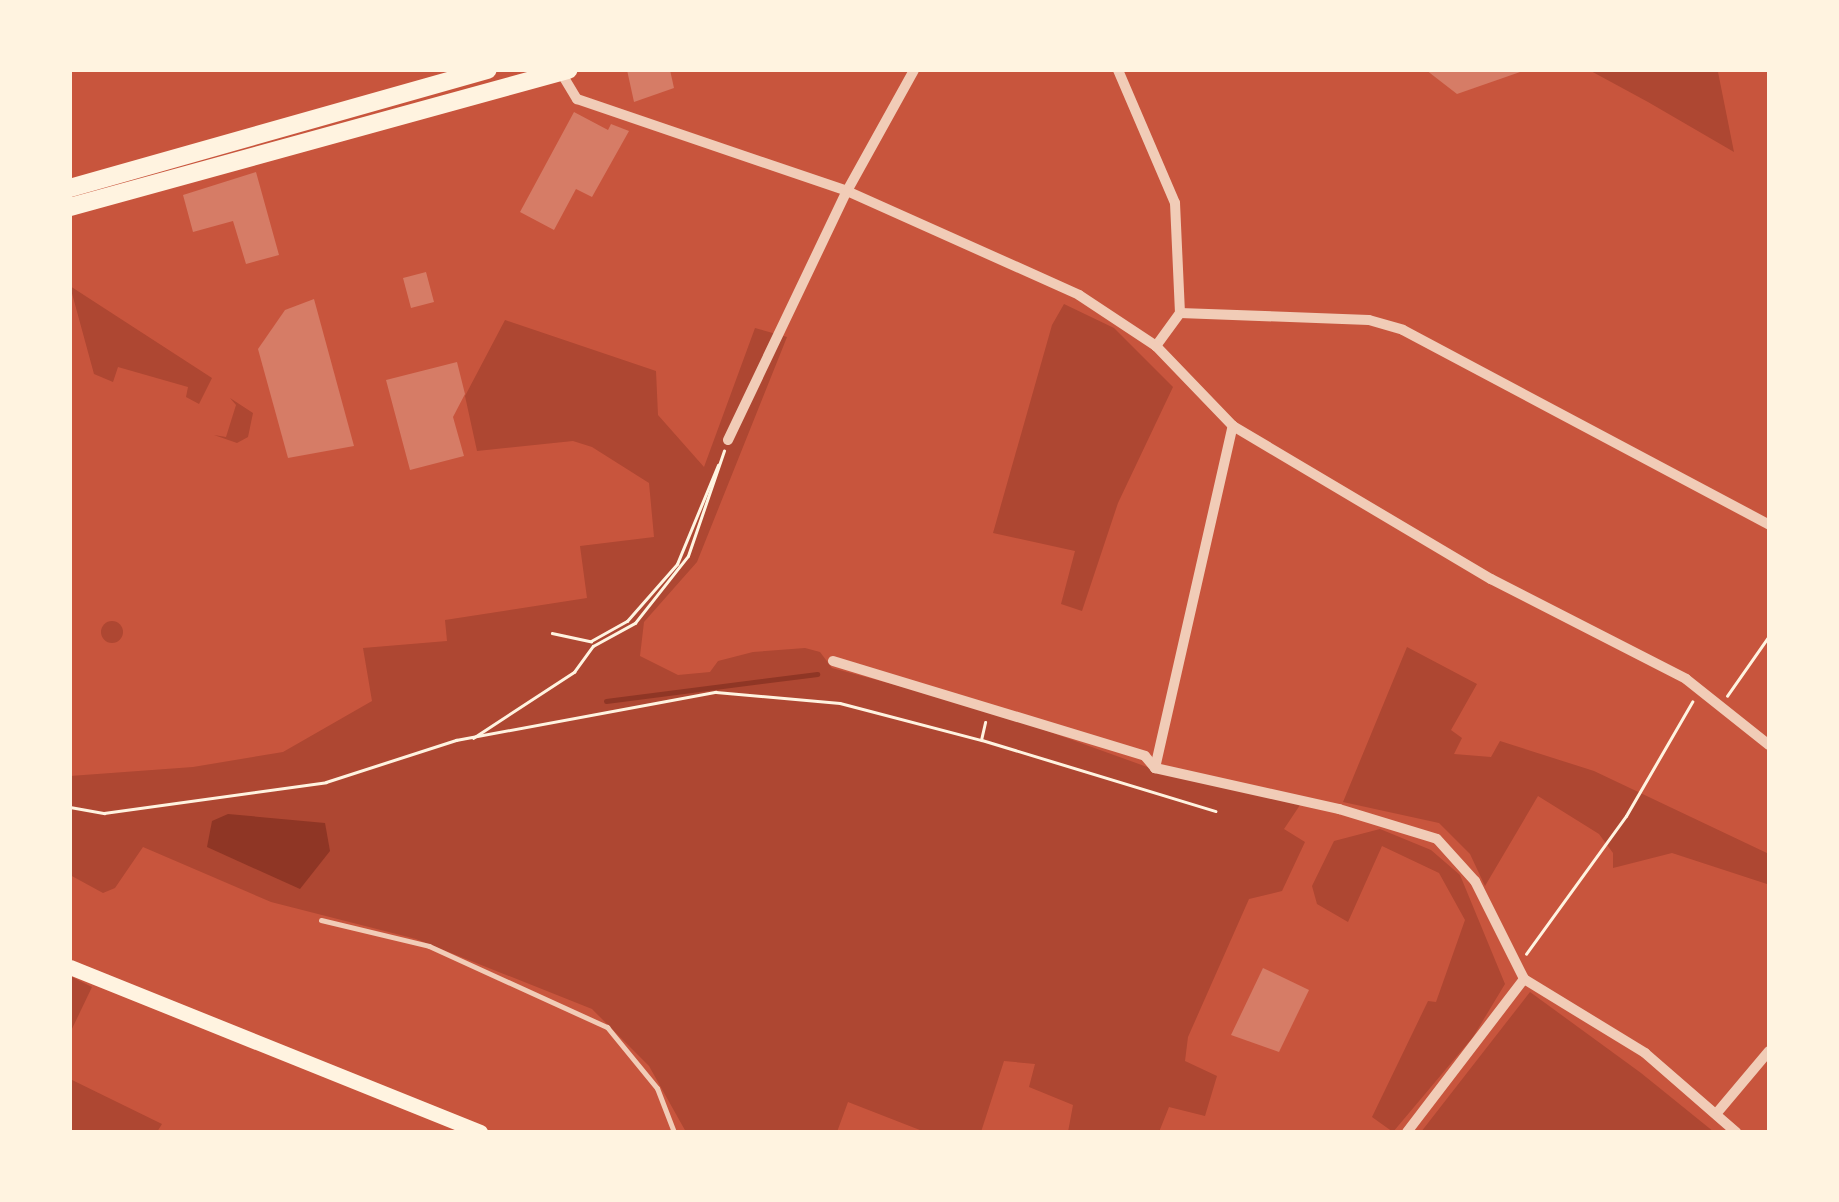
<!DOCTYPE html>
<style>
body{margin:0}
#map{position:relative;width:1839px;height:1202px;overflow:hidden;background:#c8553d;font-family:"Noto Serif",serif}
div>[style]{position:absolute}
.green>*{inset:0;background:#ae4732}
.round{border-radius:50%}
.water>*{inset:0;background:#8f3625}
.stream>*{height:5px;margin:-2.5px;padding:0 2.5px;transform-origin:2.5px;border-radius:2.5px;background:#8f3625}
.building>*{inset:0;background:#d67c66}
.path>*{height:2.5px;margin:-1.25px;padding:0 1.25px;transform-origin:1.25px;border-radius:1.25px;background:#fff3e0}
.service>*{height:5px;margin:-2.5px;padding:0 2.5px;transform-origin:2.5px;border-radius:2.5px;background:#f1ccb7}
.minor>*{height:10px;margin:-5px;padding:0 5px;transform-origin:5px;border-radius:5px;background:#f1ccb7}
.secondary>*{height:15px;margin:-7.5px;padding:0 7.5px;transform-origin:7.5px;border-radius:7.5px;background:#fff3e0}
.primary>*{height:18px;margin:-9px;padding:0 9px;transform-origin:9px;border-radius:9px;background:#fff3e0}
span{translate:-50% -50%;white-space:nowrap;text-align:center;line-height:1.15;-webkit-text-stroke:9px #fff3e0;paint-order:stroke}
.frame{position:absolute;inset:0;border:72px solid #fff3e0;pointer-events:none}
</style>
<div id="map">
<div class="green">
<div style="clip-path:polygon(1589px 70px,1718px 72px,1734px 152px,1648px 102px)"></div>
<div style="clip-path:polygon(70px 286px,212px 378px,199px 404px,186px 397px,188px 387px,118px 367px,113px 382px,94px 374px)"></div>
<div style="clip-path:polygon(1064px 304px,1114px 328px,1173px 387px,1118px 503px,1082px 611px,1061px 604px,1075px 551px,993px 533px,1052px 325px)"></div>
<div style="clip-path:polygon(505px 320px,656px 371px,658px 415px,704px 467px,755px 328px,787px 337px,697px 562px,644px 622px,640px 656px,678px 675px,710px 672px,718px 661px,753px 652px,805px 648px,820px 652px,832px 668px,989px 710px,1175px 777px,1302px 802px,1284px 829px,1305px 842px,1282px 891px,1249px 899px,1188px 1037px,1185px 1061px,1217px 1076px,1205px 1116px,1169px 1107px,1159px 1132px,1068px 1132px,1073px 1105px,1029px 1087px,1035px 1064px,1004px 1061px,981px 1132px,925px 1132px,848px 1102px,837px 1132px,686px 1132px,649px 1066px,592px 1009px,416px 939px,271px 902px,143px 847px,115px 888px,103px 893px,70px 875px,70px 776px,193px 767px,283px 752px,372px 701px,363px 648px,447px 641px,445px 620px,587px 598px,580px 546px,654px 537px,649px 483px,592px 447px,573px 441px,477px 451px,465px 396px)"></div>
<div style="clip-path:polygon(230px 398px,253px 413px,248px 437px,237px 443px,214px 435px,226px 437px,236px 405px)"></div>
<div class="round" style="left:101px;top:621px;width:22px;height:22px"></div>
<div style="clip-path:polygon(1407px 647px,1477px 684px,1451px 730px,1462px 738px,1454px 754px,1491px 757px,1500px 741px,1594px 771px,1769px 854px,1767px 884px,1672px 853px,1613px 868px,1613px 853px,1599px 834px,1538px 796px,1485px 886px,1470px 854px,1439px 823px,1343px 802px)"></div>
<div style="clip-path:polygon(1380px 829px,1431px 850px,1460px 875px,1505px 984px,1473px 1037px,1393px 1132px,1372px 1117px,1428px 1001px,1436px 1002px,1465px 920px,1439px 873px,1382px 846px,1348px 922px,1317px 904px,1312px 886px,1334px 841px)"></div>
<div style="clip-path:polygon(70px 976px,92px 987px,70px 1033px)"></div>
<div style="clip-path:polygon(1530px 992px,1641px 1073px,1714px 1132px,1421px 1132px)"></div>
<div style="clip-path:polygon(70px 1079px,162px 1124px,157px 1132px,70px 1132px)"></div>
</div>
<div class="water">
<div style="clip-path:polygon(228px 814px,325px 823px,330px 851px,300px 889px,207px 847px,212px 821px)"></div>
</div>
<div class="stream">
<div style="left:606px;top:701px;width:213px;rotate:-7.3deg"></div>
</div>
<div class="building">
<div style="clip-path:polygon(627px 70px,670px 70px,674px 88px,634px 102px)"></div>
<div style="clip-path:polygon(1426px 70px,1523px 70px,1523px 71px,1457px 94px)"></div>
<div style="clip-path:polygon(574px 112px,608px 130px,611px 124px,629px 131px,592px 197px,576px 189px,554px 230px,520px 212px)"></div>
<div style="clip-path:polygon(256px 172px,279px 255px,246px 264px,233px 221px,193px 232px,183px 195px)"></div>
<div style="clip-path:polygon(426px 272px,434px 302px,411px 308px,403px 278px)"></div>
<div style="clip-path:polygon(314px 299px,354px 446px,288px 458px,258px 349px,285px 310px)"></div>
<div style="clip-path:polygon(457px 362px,465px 394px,453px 417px,464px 456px,410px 470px,386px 380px)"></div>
<div style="clip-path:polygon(1263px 968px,1309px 990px,1279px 1052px,1231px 1035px)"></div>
</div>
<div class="path">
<div style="left:552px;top:633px;width:40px;rotate:12deg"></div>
<div style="left:591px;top:641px;width:41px;rotate:-29.1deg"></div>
<div style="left:627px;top:621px;width:76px;rotate:-48.7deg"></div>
<div style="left:677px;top:564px;width:107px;rotate:-67.5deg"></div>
<div style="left:1727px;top:696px;width:73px;rotate:-55deg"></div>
<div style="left:473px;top:738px;width:121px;rotate:-33.2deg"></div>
<div style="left:574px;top:672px;width:32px;rotate:-54deg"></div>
<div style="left:593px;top:646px;width:48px;rotate:-28.7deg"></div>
<div style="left:635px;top:623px;width:85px;rotate:-51.7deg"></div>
<div style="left:688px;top:556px;width:111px;rotate:-71.1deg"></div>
<div style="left:982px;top:740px;width:244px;rotate:16.9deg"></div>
<div style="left:70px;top:807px;width:35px;rotate:10deg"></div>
<div style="left:104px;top:813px;width:224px;rotate:-7.9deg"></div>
<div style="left:326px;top:782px;width:137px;rotate:-17.9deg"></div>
<div style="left:456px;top:740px;width:264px;rotate:-10.5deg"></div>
<div style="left:716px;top:692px;width:124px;rotate:5.1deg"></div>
<div style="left:840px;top:703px;width:146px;rotate:14.7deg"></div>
<div style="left:981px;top:740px;width:18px;rotate:-77deg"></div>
<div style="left:1526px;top:954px;width:170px;rotate:-54.1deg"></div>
<div style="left:1626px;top:816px;width:132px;rotate:-59.9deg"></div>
</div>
<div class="service">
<div style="left:321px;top:920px;width:111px;rotate:13.5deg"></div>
<div style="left:429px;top:946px;width:196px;rotate:24.5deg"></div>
<div style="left:607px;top:1027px;width:79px;rotate:50.7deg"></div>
<div style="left:657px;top:1088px;width:47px;rotate:68.9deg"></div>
</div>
<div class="minor">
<div style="left:1118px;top:70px;width:145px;rotate:66.8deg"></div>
<div style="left:1175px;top:203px;width:110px;rotate:87.4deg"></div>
<div style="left:1180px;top:313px;width:41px;rotate:126deg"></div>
<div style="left:560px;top:71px;width:33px;rotate:59deg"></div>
<div style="left:577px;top:99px;width:285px;rotate:18.8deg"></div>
<div style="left:847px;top:191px;width:254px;rotate:24.1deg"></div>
<div style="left:1079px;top:295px;width:92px;rotate:33.5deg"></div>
<div style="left:1156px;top:346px;width:111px;rotate:46.1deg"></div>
<div style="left:1233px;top:426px;width:300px;rotate:30.7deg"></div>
<div style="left:1491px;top:579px;width:219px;rotate:27.1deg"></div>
<div style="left:1686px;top:679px;width:106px;rotate:38.5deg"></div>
<div style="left:1180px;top:313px;width:189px;rotate:2.1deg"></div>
<div style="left:1369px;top:320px;width:35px;rotate:16deg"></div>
<div style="left:1403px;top:330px;width:415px;rotate:28deg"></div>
<div style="left:728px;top:440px;width:276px;rotate:-64.5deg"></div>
<div style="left:847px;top:191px;width:138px;rotate:-61deg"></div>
<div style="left:833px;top:661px;width:326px;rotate:16.9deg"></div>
<div style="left:1145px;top:756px;width:16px;rotate:50deg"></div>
<div style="left:1155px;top:768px;width:189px;rotate:12.6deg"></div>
<div style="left:1339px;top:809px;width:102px;rotate:17deg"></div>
<div style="left:1437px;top:839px;width:57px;rotate:47.9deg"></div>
<div style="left:1475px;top:881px;width:110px;rotate:63.4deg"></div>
<div style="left:1524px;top:979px;width:142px;rotate:31.4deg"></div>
<div style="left:1645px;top:1053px;width:121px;rotate:41deg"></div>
<div style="left:1155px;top:768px;width:351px;rotate:-77.2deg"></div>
<div style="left:1716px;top:1114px;width:82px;rotate:-49.9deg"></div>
<div style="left:1407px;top:1132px;width:193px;rotate:-52.6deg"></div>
</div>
<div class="secondary">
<div style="left:70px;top:967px;width:442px;rotate:21.9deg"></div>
</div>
<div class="primary">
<div style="left:70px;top:188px;width:434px;rotate:-15.8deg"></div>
<div style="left:70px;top:207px;width:517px;rotate:-15.38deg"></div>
</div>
<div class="frame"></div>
</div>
